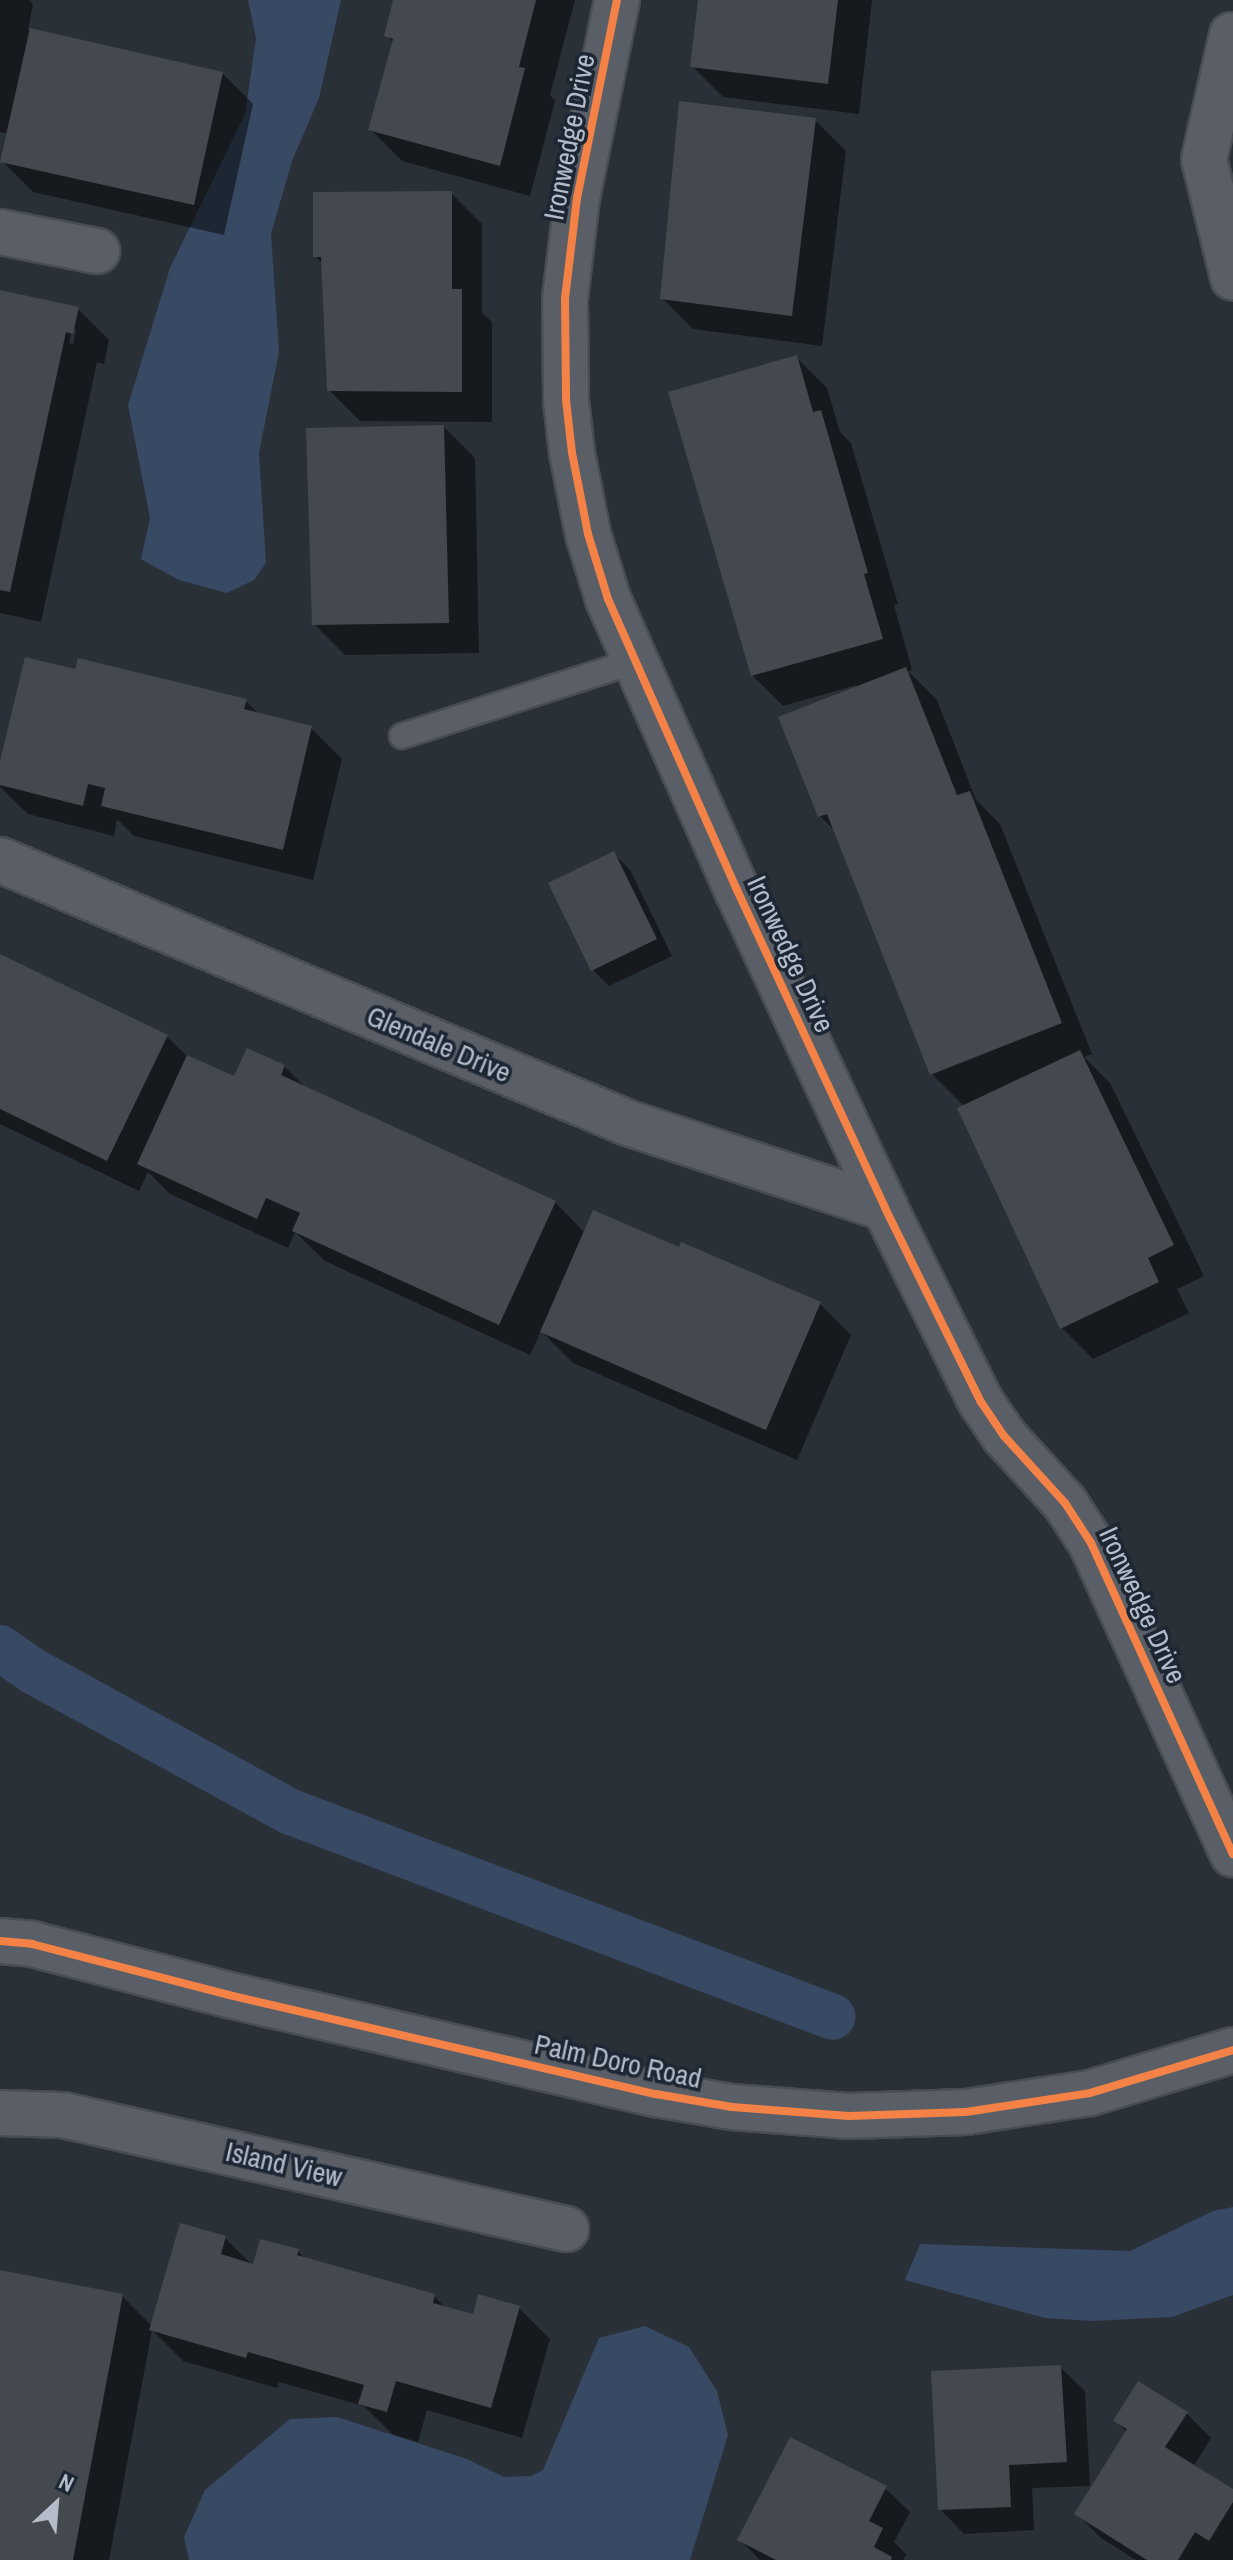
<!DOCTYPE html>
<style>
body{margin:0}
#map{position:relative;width:1233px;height:2560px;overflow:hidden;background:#2a3038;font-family:"Archivo Narrow",sans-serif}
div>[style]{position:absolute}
.water>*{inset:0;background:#384963}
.shadow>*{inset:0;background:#0007}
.canal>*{height:46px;margin:-23px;padding:0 23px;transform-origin:23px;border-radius:23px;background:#384963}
.building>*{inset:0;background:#444950}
.roads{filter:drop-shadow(2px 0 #484c53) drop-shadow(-2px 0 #484c53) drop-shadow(0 2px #484c53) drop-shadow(0 -2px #484c53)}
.lane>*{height:24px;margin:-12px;padding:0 12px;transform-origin:12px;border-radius:12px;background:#5a5e66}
.street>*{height:44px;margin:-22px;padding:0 22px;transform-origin:22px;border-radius:22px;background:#5a5e66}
.cycleway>*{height:8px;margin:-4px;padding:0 4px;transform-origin:4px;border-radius:4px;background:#f48246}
span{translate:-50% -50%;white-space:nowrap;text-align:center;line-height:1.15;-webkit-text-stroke:7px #1d2633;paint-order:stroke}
.street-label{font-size:28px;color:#b4bcc9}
.north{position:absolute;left:16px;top:2464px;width:80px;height:80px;-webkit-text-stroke:6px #1d2633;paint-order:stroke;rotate:26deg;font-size:22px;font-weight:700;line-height:32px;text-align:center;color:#b4bcc9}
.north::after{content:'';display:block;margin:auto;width:28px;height:36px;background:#b4bcc9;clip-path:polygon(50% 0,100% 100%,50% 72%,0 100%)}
</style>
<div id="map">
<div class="water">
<div style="clip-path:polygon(248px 0,341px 0,319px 98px,292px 161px,271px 234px,279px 352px,259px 453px,266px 563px,254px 580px,227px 593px,179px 580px,141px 559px,150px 518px,128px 405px,170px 268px,245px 114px,256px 38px)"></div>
<div style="clip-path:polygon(1233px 2207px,1233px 2295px,1172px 2317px,1093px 2321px,1045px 2318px,905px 2280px,920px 2244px,1130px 2251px,1213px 2211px)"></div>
<div style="clip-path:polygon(645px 2326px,689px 2347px,717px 2391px,728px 2435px,690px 2560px,189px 2560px,184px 2537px,205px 2490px,290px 2419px,337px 2417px,467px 2459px,504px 2477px,531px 2476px,543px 2470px,599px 2338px)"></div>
</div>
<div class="shadow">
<div style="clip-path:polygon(0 0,29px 0,33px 4px,28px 30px,222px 73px,253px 104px,224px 235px,33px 192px,2px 161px,8px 133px,0 132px)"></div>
<div style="clip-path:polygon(395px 0,575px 0,550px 95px,555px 101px,530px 196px,402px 161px,371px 130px,394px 43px,386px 35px)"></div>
<div style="clip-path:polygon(700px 0,872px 0,859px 114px,723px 97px,692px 66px)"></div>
<div style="clip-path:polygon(681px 103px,815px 120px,846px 151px,822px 346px,693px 329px,662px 298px)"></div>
<div style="clip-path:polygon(451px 193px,482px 224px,482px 313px,492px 322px,492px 422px,360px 421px,329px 390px,324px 265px,315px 256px)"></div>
<div style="clip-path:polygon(evenodd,0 292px,78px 309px,109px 340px,104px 364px,97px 362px,41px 622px,0 613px,0 292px,72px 329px,76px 329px,73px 344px,69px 343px,72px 329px)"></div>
<div style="clip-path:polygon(796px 357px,827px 388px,840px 432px,851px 443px,898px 604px,894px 605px,912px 670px,908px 671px,937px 700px,976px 800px,1000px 824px,1092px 1054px,1084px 1057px,1110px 1083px,1204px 1276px,1177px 1289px,1189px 1313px,1093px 1359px,1062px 1328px,960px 1109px,965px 1107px,931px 1073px,836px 832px,820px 816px,857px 685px,783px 706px,752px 675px)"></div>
<div style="clip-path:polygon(444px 427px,475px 458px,479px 653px,345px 655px,314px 624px)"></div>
<div style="clip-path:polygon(77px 672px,246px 701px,260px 715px,311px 728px,342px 759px,313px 880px,134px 836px,117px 819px,114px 836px,28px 814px,0 787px,0 770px)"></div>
<div style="clip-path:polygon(614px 854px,630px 870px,672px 956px,609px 986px,592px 969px)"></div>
<div style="clip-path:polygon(0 960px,167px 1037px,188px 1057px,235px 1079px,284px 1066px,307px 1089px,555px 1202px,585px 1233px,680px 1249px,820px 1304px,851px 1335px,797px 1460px,573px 1363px,541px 1331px,530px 1355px,325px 1261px,295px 1232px,288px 1248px,170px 1194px,148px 1172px,139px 1191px,0 1124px)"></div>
<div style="clip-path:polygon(225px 2238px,252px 2265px,298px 2251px,306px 2260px,434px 2296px,447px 2309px,474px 2317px,519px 2308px,550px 2339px,522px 2438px,427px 2410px,418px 2442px,392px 2434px,364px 2406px,279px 2382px,277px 2388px,183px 2361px,152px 2330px,109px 2560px,0 2560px,0 2273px,122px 2296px,153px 2327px)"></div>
<div style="clip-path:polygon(1060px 2367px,1085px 2391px,1090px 2486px,1032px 2488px,1034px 2530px,964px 2534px,940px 2509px)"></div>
<div style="clip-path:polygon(1187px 2414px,1211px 2438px,1193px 2467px,1233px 2492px,1233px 2560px,1136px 2560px,1101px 2538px,1076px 2513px,1127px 2432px,1116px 2421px)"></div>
<div style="clip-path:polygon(885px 2488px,910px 2512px,894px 2542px,906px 2554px,903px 2560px,760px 2560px,740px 2540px)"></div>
</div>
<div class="canal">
<div style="left:0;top:1648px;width:40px;rotate:34.9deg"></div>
<div style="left:33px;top:1671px;width:294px;rotate:28.7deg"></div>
<div style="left:291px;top:1812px;width:579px;rotate:20.72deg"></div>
</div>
<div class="building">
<div style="clip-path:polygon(393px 0,536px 0,519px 67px,525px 68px,500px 166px,368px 130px,393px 39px,384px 36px)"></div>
<div style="clip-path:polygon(698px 0,838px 0,828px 84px,690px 67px)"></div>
<div style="clip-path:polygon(30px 28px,223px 72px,194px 205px,0 162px)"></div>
<div style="clip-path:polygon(679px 101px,816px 118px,792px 316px,660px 299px)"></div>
<div style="clip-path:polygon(452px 191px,452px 289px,462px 289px,462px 392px,327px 391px,321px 257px,313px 257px,313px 192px)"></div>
<div style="clip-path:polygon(0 290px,79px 307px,73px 334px,66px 332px,10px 592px,0 590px)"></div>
<div style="clip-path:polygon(797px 355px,813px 412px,821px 410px,868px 573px,864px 574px,883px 639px,751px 676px,668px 392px)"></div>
<div style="clip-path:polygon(444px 425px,449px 623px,312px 625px,306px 428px)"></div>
<div style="clip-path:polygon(25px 657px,75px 669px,78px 658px,247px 699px,244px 709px,312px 726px,283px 850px,101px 806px,105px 788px,88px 784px,83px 806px,0 785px,0 761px)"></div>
<div style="clip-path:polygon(906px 667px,957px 795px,970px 791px,1062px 1023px,930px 1075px,827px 814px,818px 817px,778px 717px)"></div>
<div style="clip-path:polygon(614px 851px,657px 939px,591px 971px,548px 883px)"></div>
<div style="clip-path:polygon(0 954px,168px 1035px,107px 1161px,0 1109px)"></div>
<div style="clip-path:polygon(247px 1048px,285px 1065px,281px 1075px,556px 1201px,499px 1325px,292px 1231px,300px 1213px,266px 1198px,257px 1219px,137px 1164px,187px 1055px,234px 1076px)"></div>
<div style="clip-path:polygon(1080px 1050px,1174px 1245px,1148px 1258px,1159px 1282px,1060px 1329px,957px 1108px)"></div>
<div style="clip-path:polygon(593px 1210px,679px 1247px,681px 1242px,821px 1302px,766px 1430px,540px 1332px)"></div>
<div style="clip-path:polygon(180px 2223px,226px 2236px,221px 2254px,253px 2264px,260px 2239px,299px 2249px,297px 2255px,435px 2294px,433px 2303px,473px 2314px,478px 2294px,520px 2306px,491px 2408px,396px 2381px,387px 2412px,358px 2404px,364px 2385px,248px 2352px,246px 2358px,149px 2330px)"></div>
<div style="clip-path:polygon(0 2270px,123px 2294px,73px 2560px,0 2560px)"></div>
<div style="clip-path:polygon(1061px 2365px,1067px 2462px,1009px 2465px,1011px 2507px,938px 2510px,931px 2371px)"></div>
<div style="clip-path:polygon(1138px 2381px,1188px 2412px,1165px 2447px,1233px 2489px,1233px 2502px,1209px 2541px,1195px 2532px,1178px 2560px,1147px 2560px,1074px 2514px,1127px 2429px,1113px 2421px)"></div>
<div style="clip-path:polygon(790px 2437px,887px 2486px,869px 2521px,883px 2528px,874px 2547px,892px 2557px,891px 2560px,776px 2560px,737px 2540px)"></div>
</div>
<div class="roads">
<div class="lane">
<div style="left:402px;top:736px;width:243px;rotate:-17.8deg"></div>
</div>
<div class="street">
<div style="left:617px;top:0;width:202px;rotate:101.4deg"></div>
<div style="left:577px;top:198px;width:102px;rotate:96.8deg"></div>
<div style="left:565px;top:299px;width:101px;rotate:89.4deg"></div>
<div style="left:566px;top:400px;width:53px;rotate:83.5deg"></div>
<div style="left:572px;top:453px;width:83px;rotate:78.8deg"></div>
<div style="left:588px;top:534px;width:68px;rotate:72.9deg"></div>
<div style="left:608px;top:599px;width:318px;rotate:66.1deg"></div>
<div style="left:737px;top:890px;width:351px;rotate:65deg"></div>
<div style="left:885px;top:1208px;width:216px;rotate:63.7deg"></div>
<div style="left:981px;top:1402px;width:41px;rotate:55.9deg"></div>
<div style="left:1004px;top:1436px;width:91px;rotate:47.7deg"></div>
<div style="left:1065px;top:1503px;width:48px;rotate:57deg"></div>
<div style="left:1091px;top:1543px;width:342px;rotate:65.5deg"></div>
<div style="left:1232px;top:35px;width:127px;rotate:102.7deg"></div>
<div style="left:1204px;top:159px;width:122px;rotate:76.2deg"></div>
<div style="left:0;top:232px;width:99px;rotate:11.1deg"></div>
<div style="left:0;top:860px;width:681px;rotate:22.72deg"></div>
<div style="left:628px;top:1123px;width:271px;rotate:18.3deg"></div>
<div style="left:0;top:1941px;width:32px;rotate:5deg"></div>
<div style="left:32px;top:1944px;width:203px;rotate:14.5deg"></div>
<div style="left:229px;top:1995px;width:438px;rotate:13.1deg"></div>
<div style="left:656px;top:2094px;width:77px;rotate:9.7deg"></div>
<div style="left:732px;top:2107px;width:117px;rotate:4.4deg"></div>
<div style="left:849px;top:2116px;width:117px;rotate:-2deg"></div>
<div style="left:966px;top:2112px;width:125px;rotate:-8.7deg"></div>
<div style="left:1090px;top:2093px;width:149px;rotate:-16.7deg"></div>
<div style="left:0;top:2113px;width:63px;rotate:1.8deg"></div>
<div style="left:63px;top:2115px;width:516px;rotate:12.77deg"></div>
</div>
</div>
<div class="cycleway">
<div style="left:617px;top:0;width:202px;rotate:101.4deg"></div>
<div style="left:577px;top:198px;width:102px;rotate:96.8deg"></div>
<div style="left:565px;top:299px;width:101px;rotate:89.4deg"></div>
<div style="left:566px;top:400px;width:53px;rotate:83.5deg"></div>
<div style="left:572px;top:453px;width:83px;rotate:78.8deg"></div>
<div style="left:588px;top:534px;width:68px;rotate:72.9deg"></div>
<div style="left:608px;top:599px;width:318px;rotate:66.1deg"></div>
<div style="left:737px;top:890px;width:351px;rotate:65deg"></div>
<div style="left:885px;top:1208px;width:216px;rotate:63.7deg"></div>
<div style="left:981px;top:1402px;width:41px;rotate:55.9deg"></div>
<div style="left:1004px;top:1436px;width:91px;rotate:47.7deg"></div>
<div style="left:1065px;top:1503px;width:48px;rotate:57deg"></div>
<div style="left:1091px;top:1543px;width:342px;rotate:65.5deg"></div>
<div style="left:0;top:1941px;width:32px;rotate:5deg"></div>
<div style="left:32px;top:1944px;width:203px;rotate:14.5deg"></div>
<div style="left:229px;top:1995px;width:438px;rotate:13.1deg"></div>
<div style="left:656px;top:2094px;width:77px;rotate:9.7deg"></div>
<div style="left:732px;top:2107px;width:117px;rotate:4.4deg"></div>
<div style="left:849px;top:2116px;width:117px;rotate:-2deg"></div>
<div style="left:966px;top:2112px;width:125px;rotate:-8.7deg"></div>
<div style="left:1090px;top:2093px;width:149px;rotate:-16.7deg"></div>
</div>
<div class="street-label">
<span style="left:569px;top:137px;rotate:-79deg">Ironwedge Drive</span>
<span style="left:791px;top:954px;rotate:65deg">Ironwedge Drive</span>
<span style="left:439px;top:1044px;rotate:23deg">Glendale Drive</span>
<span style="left:1143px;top:1605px;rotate:65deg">Ironwedge Drive</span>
<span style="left:618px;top:2061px;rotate:12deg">Palm Doro Road</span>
<span style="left:284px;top:2164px;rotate:13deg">Island View</span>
</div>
<div class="north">N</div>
</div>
